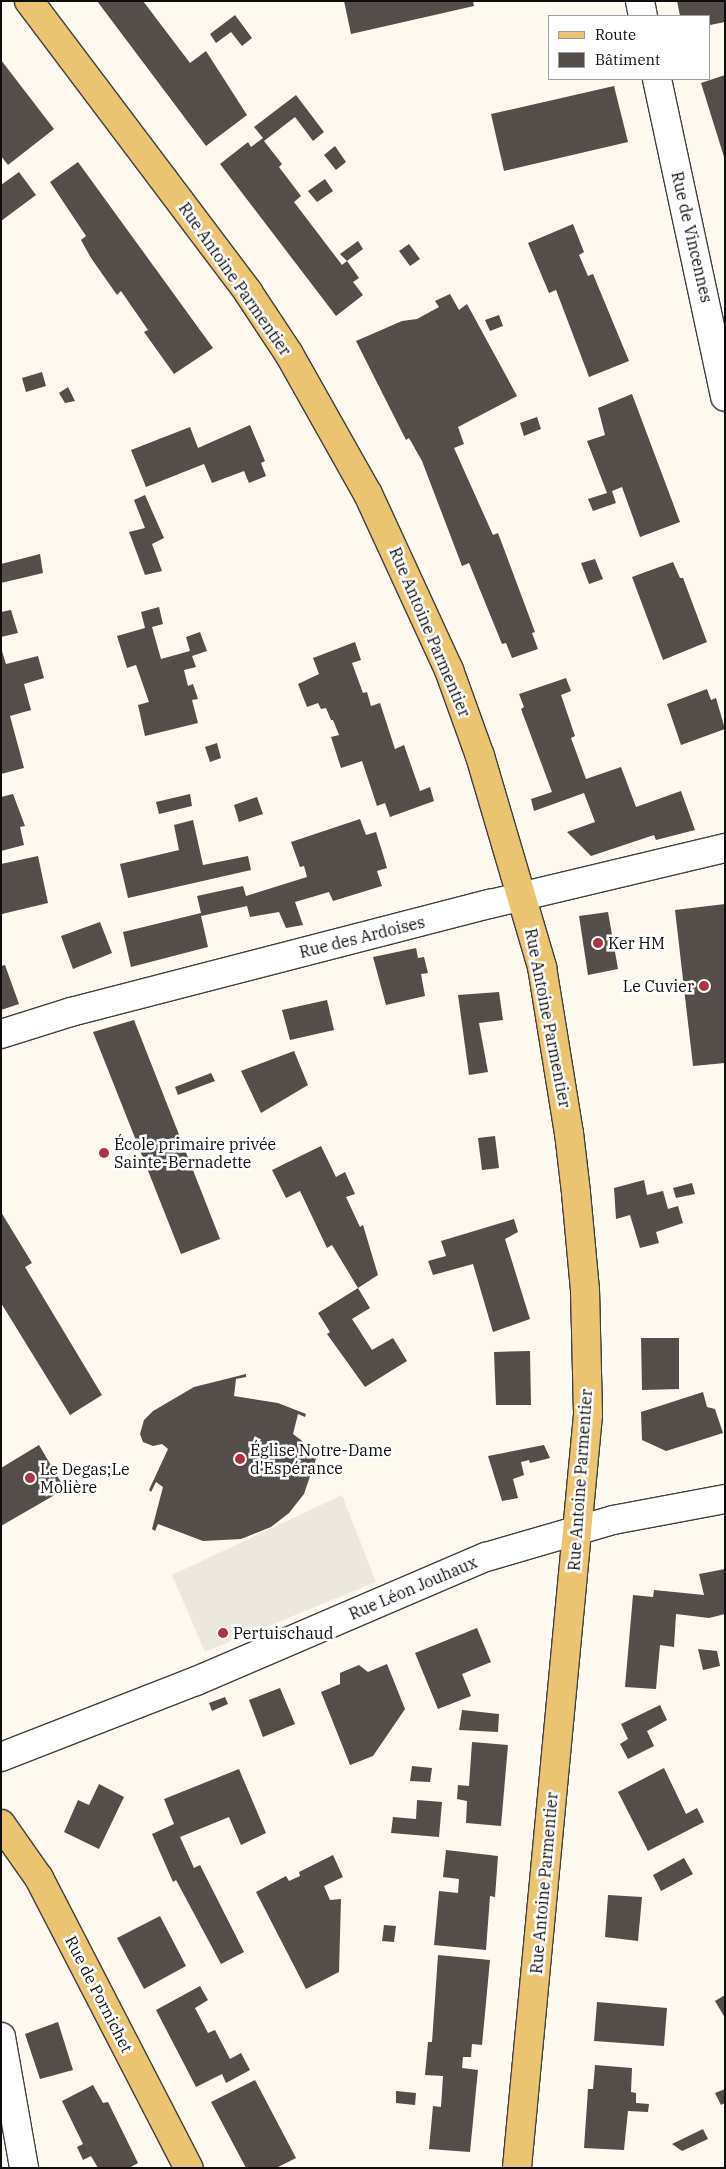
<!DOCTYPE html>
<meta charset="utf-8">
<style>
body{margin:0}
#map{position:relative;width:726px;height:2169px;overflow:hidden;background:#fdf9ee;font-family:"IBM Plex Serif",serif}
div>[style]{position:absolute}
.plaza>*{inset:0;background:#ece8de}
.building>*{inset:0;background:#544d4a}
.roads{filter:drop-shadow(1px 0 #404040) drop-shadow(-1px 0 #404040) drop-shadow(0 1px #404040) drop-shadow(0 -1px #404040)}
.minor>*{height:28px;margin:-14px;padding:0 14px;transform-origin:14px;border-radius:14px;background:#fff}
.major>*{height:28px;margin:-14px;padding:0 14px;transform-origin:14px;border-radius:14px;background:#eac471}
.dots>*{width:14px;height:14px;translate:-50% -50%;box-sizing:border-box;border:2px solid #fff;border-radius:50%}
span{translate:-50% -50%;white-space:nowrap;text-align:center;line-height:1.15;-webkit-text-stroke:5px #fff;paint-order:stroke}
.street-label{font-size:16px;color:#0d0d0d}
.poi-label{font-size:16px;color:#0d0d0d}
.left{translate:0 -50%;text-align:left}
.right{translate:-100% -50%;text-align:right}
.frame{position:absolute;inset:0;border:2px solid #0d0d0d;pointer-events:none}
.legend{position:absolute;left:548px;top:15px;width:162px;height:65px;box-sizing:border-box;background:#fff;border:1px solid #9e9e9e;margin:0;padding:6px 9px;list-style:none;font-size:15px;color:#0d0d0d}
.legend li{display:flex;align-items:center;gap:10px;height:25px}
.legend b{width:25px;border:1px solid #9e9e9e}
</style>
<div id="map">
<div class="plaza">
<div style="clip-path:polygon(342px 1495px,376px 1582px,205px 1652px,172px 1575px)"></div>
</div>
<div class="building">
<div style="clip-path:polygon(97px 1px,143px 1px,190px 63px,206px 51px,247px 115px,206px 146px)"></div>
<div style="clip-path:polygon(344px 1px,473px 1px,474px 6px,351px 34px)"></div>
<div style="clip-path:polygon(677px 1px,725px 1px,725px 22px,710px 25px,710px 16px,680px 16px)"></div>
<div style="clip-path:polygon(235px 15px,252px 38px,242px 46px,231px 32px,216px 43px,210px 34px)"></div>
<div style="clip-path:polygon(1px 60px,54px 129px,8px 165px,1px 156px)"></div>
<div style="clip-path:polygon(725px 75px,725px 169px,724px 169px,724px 157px,701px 83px)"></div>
<div style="clip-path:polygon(614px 86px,628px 142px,504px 171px,491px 114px)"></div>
<div style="clip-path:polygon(296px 95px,324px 132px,313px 141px,295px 117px,264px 141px,282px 164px,279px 167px,301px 196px,294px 202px,342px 265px,347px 261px,340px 254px,358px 241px,363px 249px,347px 261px,359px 278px,353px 282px,363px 295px,336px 316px,220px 164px,248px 142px,251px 147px,263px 138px,254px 127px)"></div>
<div style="clip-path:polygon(335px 146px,346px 162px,336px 170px,324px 155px)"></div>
<div style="clip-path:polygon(78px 162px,213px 348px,174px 374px,144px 332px,148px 330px,121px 291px,117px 295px,91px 258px,81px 240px,86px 236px,50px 182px)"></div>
<div style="clip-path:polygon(19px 172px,36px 195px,1px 221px,1px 185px)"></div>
<div style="clip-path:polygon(325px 179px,333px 191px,317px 202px,308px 191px)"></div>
<div style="clip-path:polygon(573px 224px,584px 252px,579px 255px,588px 276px,593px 274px,629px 361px,589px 377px,556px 290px,549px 293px,528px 243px)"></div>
<div style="clip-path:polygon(409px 244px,420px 259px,410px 266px,399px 251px)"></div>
<div style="clip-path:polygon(450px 294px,459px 310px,467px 304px,517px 396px,458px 427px,464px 444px,454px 448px,493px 535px,498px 533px,535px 632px,532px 633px,538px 649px,512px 658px,506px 643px,502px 644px,469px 563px,462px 566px,422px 461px,409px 438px,406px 440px,356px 341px,402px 321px,417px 319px,439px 307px,435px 301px)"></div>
<div style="clip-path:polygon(499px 315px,503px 326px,490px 331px,485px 320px)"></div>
<div style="clip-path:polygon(42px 372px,46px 386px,26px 392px,22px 378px)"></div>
<div style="clip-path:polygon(68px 387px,75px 401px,65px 403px,59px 393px)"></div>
<div style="clip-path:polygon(632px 394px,680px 522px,640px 537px,622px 487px,612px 491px,616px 503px,593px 511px,588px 499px,607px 493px,587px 441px,605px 435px,598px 408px)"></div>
<div style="clip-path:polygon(537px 417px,541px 429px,524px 436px,520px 423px)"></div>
<div style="clip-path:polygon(250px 425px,265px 461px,261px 463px,266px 476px,249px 483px,244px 471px,212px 483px,204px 464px,146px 487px,131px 450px,190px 427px,198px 448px)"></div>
<div style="clip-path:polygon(145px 495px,164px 538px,152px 544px,162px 571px,145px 575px,129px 532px,145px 528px,134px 500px)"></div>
<div style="clip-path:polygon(40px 554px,43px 573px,1px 583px,1px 564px)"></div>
<div style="clip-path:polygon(595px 559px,603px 579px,589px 584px,581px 563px)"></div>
<div style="clip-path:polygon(673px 562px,680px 578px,683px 578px,707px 642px,663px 660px,632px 577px)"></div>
<div style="clip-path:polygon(159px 607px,163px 624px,152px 627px,161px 659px,190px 651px,186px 637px,200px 632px,207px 651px,192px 656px,196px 667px,184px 670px,188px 686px,193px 684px,198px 699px,192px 700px,198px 723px,145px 736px,138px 705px,149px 702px,136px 665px,127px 668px,117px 636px,145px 628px,141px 612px)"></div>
<div style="clip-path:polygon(11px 610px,18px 633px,1px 637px,1px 612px)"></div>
<div style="clip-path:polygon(355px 642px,361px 660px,352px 663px,363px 693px,367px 692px,371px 706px,380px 703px,395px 749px,404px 745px,420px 791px,430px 787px,434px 801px,390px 817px,385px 803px,377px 806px,362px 761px,341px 768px,331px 737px,339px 735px,333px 720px,331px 720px,326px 708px,321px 709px,318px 703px,307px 707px,298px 684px,319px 674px,313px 658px)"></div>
<div style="clip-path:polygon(1px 648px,6px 664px,38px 656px,44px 678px,24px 684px,31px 710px,10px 716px,24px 768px,1px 774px)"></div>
<div style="clip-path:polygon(566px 678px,571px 691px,561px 695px,575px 736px,571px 738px,586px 779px,621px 767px,636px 807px,681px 791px,695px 830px,656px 840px,654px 835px,591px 856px,567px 832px,595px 822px,584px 793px,534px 811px,531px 799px,552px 792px,521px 709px,524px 707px,519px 694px)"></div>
<div style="clip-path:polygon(707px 689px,711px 700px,716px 698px,725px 729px,681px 745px,667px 704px)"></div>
<div style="clip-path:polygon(217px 743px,221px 758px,210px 762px,205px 747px)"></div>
<div style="clip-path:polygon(13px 794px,25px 826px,20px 827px,24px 845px,1px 851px,1px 797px)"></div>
<div style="clip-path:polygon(190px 794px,192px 806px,159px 814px,156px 802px)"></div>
<div style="clip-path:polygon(257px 797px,263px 814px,239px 822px,234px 805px)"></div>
<div style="clip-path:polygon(360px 819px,366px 835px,376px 832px,382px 851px,387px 868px,377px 871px,382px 886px,333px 901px,329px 892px,295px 902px,303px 925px,286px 928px,279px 912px,250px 917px,247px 906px,201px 916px,208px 947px,131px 967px,123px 932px,201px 913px,197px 896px,243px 886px,246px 896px,307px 877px,304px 866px,300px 867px,291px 842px)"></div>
<div style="clip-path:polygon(193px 820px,203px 865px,248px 856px,251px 870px,128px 898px,120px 864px,179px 850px,174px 825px)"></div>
<div style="clip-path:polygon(38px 856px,48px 903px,2px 914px,1px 864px)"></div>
<div style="clip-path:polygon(725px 904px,725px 1063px,693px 1066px,675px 910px)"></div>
<div style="clip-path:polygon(608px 912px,618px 969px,588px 975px,579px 916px)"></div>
<div style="clip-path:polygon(100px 922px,112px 953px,73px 969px,61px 936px)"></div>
<div style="clip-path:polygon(416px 948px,418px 958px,424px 957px,428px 973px,421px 974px,425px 996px,386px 1005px,373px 957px)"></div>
<div style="clip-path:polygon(5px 965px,19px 1004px,1px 1010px,1px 966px)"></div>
<div style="clip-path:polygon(499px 992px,503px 1020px,479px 1023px,488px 1072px,469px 1075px,458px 995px)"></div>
<div style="clip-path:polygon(327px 1000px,334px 1030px,290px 1040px,282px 1010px)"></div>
<div style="clip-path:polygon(134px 1020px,220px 1239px,181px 1254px,93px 1032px)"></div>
<div style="clip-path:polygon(294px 1051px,308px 1085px,261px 1113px,241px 1071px)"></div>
<div style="clip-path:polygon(211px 1073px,215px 1081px,178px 1095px,175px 1087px)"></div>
<div style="clip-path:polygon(495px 1136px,499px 1168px,482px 1170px,478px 1138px)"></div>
<div style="clip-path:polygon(321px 1146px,336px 1177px,345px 1172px,355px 1194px,346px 1197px,360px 1227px,363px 1225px,378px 1275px,358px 1288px,332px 1245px,327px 1248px,300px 1191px,286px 1198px,272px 1170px)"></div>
<div style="clip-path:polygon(644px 1180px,647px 1195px,663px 1191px,668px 1209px,678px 1206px,683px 1223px,656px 1232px,659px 1243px,640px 1248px,630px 1215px,616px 1219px,614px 1188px)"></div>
<div style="clip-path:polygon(692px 1183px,695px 1194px,676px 1198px,673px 1188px)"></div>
<div style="clip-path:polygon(1px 1212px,32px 1263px,25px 1267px,102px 1395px,70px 1415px,1px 1303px)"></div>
<div style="clip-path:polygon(514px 1219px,518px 1232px,505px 1239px,530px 1319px,493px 1332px,473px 1264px,433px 1275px,428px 1261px,446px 1256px,441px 1241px)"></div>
<div style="clip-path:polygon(358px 1288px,370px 1308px,352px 1319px,372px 1350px,393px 1338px,407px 1361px,365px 1387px,327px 1334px,330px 1332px,318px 1313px)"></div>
<div style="clip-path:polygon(641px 1338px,679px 1338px,679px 1389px,642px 1390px)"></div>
<div style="clip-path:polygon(530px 1351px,531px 1405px,496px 1405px,494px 1352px)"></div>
<div style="clip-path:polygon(246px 1374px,246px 1377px,236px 1379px,234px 1396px,278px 1403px,306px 1414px,305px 1417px,298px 1414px,293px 1434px,318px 1453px,304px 1494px,289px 1513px,271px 1527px,241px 1539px,203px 1541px,158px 1524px,155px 1531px,152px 1529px,163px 1487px,156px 1482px,151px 1492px,149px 1490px,168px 1449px,162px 1444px,153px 1446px,143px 1442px,140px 1434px,144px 1420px,153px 1411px,194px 1387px)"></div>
<div style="clip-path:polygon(703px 1392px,707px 1407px,715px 1409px,723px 1433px,666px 1451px,642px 1440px,641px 1412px)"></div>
<div style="clip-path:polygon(39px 1445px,65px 1489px,1px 1526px,1px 1468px)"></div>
<div style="clip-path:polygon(544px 1445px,550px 1458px,530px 1463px,529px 1460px,521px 1462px,524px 1475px,513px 1479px,518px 1498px,502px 1501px,488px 1456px)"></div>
<div style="clip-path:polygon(725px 1569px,725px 1614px,709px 1618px,676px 1614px,674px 1647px,660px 1645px,656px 1689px,625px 1687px,633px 1595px,653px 1597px,654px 1590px,704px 1595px,699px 1574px)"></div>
<div style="clip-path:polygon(477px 1628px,491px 1662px,462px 1674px,471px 1696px,438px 1709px,415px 1653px)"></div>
<div style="clip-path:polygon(698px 1649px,717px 1651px,720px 1666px,703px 1670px)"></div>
<div style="clip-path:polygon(387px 1664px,405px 1709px,373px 1756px,350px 1765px,321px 1692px,340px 1684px,340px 1673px,359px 1665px,368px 1672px)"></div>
<div style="clip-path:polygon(280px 1688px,295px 1724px,263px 1737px,249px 1700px)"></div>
<div style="clip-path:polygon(225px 1697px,228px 1704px,212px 1711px,209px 1703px)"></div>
<div style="clip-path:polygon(660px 1705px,667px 1720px,647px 1731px,654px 1746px,628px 1759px,620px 1744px,628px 1739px,621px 1724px)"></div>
<div style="clip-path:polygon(462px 1710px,499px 1714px,498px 1732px,459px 1730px)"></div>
<div style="clip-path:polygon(472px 1742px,508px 1745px,501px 1826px,466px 1823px,467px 1801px,457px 1799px,458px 1785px,469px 1786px)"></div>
<div style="clip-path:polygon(412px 1766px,432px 1768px,430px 1782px,410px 1781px)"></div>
<div style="clip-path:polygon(664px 1768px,686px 1814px,697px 1808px,704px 1822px,648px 1851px,618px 1792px)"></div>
<div style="clip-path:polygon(239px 1769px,266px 1833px,241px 1845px,229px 1817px,180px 1837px,194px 1868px,200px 1865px,244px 1952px,221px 1964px,176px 1880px,173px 1882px,152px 1834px,174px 1824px,164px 1799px)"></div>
<div style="clip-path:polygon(99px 1784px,124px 1797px,99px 1849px,64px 1832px,78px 1800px,89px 1805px)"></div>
<div style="clip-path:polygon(417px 1800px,442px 1802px,439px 1837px,391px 1833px,393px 1817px,416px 1819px)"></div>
<div style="clip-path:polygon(446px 1850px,498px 1856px,495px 1897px,490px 1896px,486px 1950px,434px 1945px,439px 1891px,458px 1893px,459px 1879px,443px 1877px)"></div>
<div style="clip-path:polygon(333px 1855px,343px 1877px,324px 1886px,330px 1900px,341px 1899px,339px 1972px,306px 1989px,256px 1892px,286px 1876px,289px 1881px,300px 1876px,299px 1872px)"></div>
<div style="clip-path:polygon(684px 1858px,693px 1874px,661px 1891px,653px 1875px)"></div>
<div style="clip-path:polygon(608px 1895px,642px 1897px,638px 1941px,605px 1937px)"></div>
<div style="clip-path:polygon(160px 1916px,186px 1966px,144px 1989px,117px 1938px)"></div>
<div style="clip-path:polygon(384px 1925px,396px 1926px,394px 1942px,382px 1941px)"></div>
<div style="clip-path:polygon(438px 1955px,490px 1960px,482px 2045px,472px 2044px,471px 2057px,463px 2057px,462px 2068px,478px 2070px,470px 2152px,429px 2149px,433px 2106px,441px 2107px,443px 2076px,425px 2075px,428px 2042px,432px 2042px)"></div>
<div style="clip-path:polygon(200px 1986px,208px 2000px,195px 2008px,208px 2033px,215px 2030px,230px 2059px,241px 2053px,250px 2070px,226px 2083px,222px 2074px,196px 2087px,156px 2010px)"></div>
<div style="clip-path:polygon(725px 1995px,725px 2018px,715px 2001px)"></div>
<div style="clip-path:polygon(597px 2002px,667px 2008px,664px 2046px,594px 2041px)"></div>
<div style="clip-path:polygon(58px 2022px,73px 2070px,40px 2079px,25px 2034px)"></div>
<div style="clip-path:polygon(595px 2065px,632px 2068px,631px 2092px,636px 2093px,636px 2103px,649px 2104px,648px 2112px,628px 2111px,624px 2150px,584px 2148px,588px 2089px,593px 2089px)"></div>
<div style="clip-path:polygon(255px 2080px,296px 2158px,276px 2168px,246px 2168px,211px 2102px)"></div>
<div style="clip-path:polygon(93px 2085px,103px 2103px,108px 2102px,138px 2163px,129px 2168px,98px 2168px,91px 2156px,83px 2160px,77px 2147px,83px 2144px,62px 2101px)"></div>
<div style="clip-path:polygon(725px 2089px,725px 2103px,721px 2105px,715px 2093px)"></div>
<div style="clip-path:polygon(396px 2091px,416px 2093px,415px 2105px,396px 2103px)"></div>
<div style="clip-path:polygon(703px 2129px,708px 2139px,682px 2151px,672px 2144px)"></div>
</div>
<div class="roads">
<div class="minor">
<div style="left:640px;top:1px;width:15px;rotate:79deg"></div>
<div style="left:657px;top:79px;width:325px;rotate:77.9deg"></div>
<div style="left:1px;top:1034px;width:73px;rotate:-17.4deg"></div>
<div style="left:71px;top:1012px;width:433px;rotate:-14.5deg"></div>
<div style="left:490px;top:904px;width:242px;rotate:-13.4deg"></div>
<div style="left:1px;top:1757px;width:209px;rotate:-21.3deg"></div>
<div style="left:196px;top:1681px;width:315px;rotate:-23.2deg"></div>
<div style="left:486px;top:1557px;width:132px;rotate:-16.2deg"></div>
<div style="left:613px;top:1520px;width:114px;rotate:-10.6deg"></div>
<div style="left:1px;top:2037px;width:133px;rotate:80deg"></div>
</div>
<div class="major">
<div style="left:29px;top:1px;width:364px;rotate:53deg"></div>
<div style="left:248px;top:292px;width:74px;rotate:56.5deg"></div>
<div style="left:289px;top:354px;width:161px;rotate:60.6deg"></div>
<div style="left:368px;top:494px;width:194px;rotate:65.3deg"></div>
<div style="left:449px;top:670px;width:91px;rotate:70.2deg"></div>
<div style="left:480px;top:756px;width:220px;rotate:73.6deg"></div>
<div style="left:542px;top:967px;width:168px;rotate:80.8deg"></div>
<div style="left:569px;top:1133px;width:60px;rotate:83.3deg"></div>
<div style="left:576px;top:1193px;width:97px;rotate:84.7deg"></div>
<div style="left:585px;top:1290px;width:125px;rotate:88.6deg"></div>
<div style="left:588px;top:1415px;width:756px;rotate:95.39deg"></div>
<div style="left:1px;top:1824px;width:66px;rotate:54.9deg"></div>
<div style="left:39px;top:1878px;width:326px;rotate:62.7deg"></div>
</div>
</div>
<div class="dots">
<div style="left:598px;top:943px;background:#ae3342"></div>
<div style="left:704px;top:986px;background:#ae3342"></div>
<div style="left:104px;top:1153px;background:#ae3342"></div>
<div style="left:240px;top:1459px;background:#ae3342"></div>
<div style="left:30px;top:1478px;background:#ae3342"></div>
<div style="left:223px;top:1633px;background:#ae3342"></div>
</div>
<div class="street-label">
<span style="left:692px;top:237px;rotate:77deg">Rue de Vincennes</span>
<span style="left:235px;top:279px;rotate:55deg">Rue Antoine Parmentier</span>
<span style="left:430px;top:632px;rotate:67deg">Rue Antoine Parmentier</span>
<span style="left:362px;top:937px;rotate:-14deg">Rue des Ardoises</span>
<span style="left:548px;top:1018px;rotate:79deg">Rue Antoine Parmentier</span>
<span style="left:580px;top:1480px;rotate:-86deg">Rue Antoine Parmentier</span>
<span style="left:413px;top:1588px;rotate:-23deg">Rue Léon Jouhaux</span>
<span style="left:544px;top:1883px;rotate:-85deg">Rue Antoine Parmentier</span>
<span style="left:99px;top:1994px;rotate:63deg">Rue de Pornichet</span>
</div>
<div class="poi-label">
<span class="left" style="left:608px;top:943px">Ker HM</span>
<span class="right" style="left:694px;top:986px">Le Cuvier</span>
<span class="left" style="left:114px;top:1153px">École primaire privée<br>Sainte-Bernadette</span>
<span class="left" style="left:250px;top:1459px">Église Notre-Dame<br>d'Espérance</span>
<span class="left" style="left:40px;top:1478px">Le Degas;Le<br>Molière</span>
<span class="left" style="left:233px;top:1633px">Pertuischaud</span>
</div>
<div class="frame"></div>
<ul class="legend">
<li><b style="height:6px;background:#eac471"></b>Route</li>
<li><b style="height:14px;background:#544d4a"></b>Bâtiment</li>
</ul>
</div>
